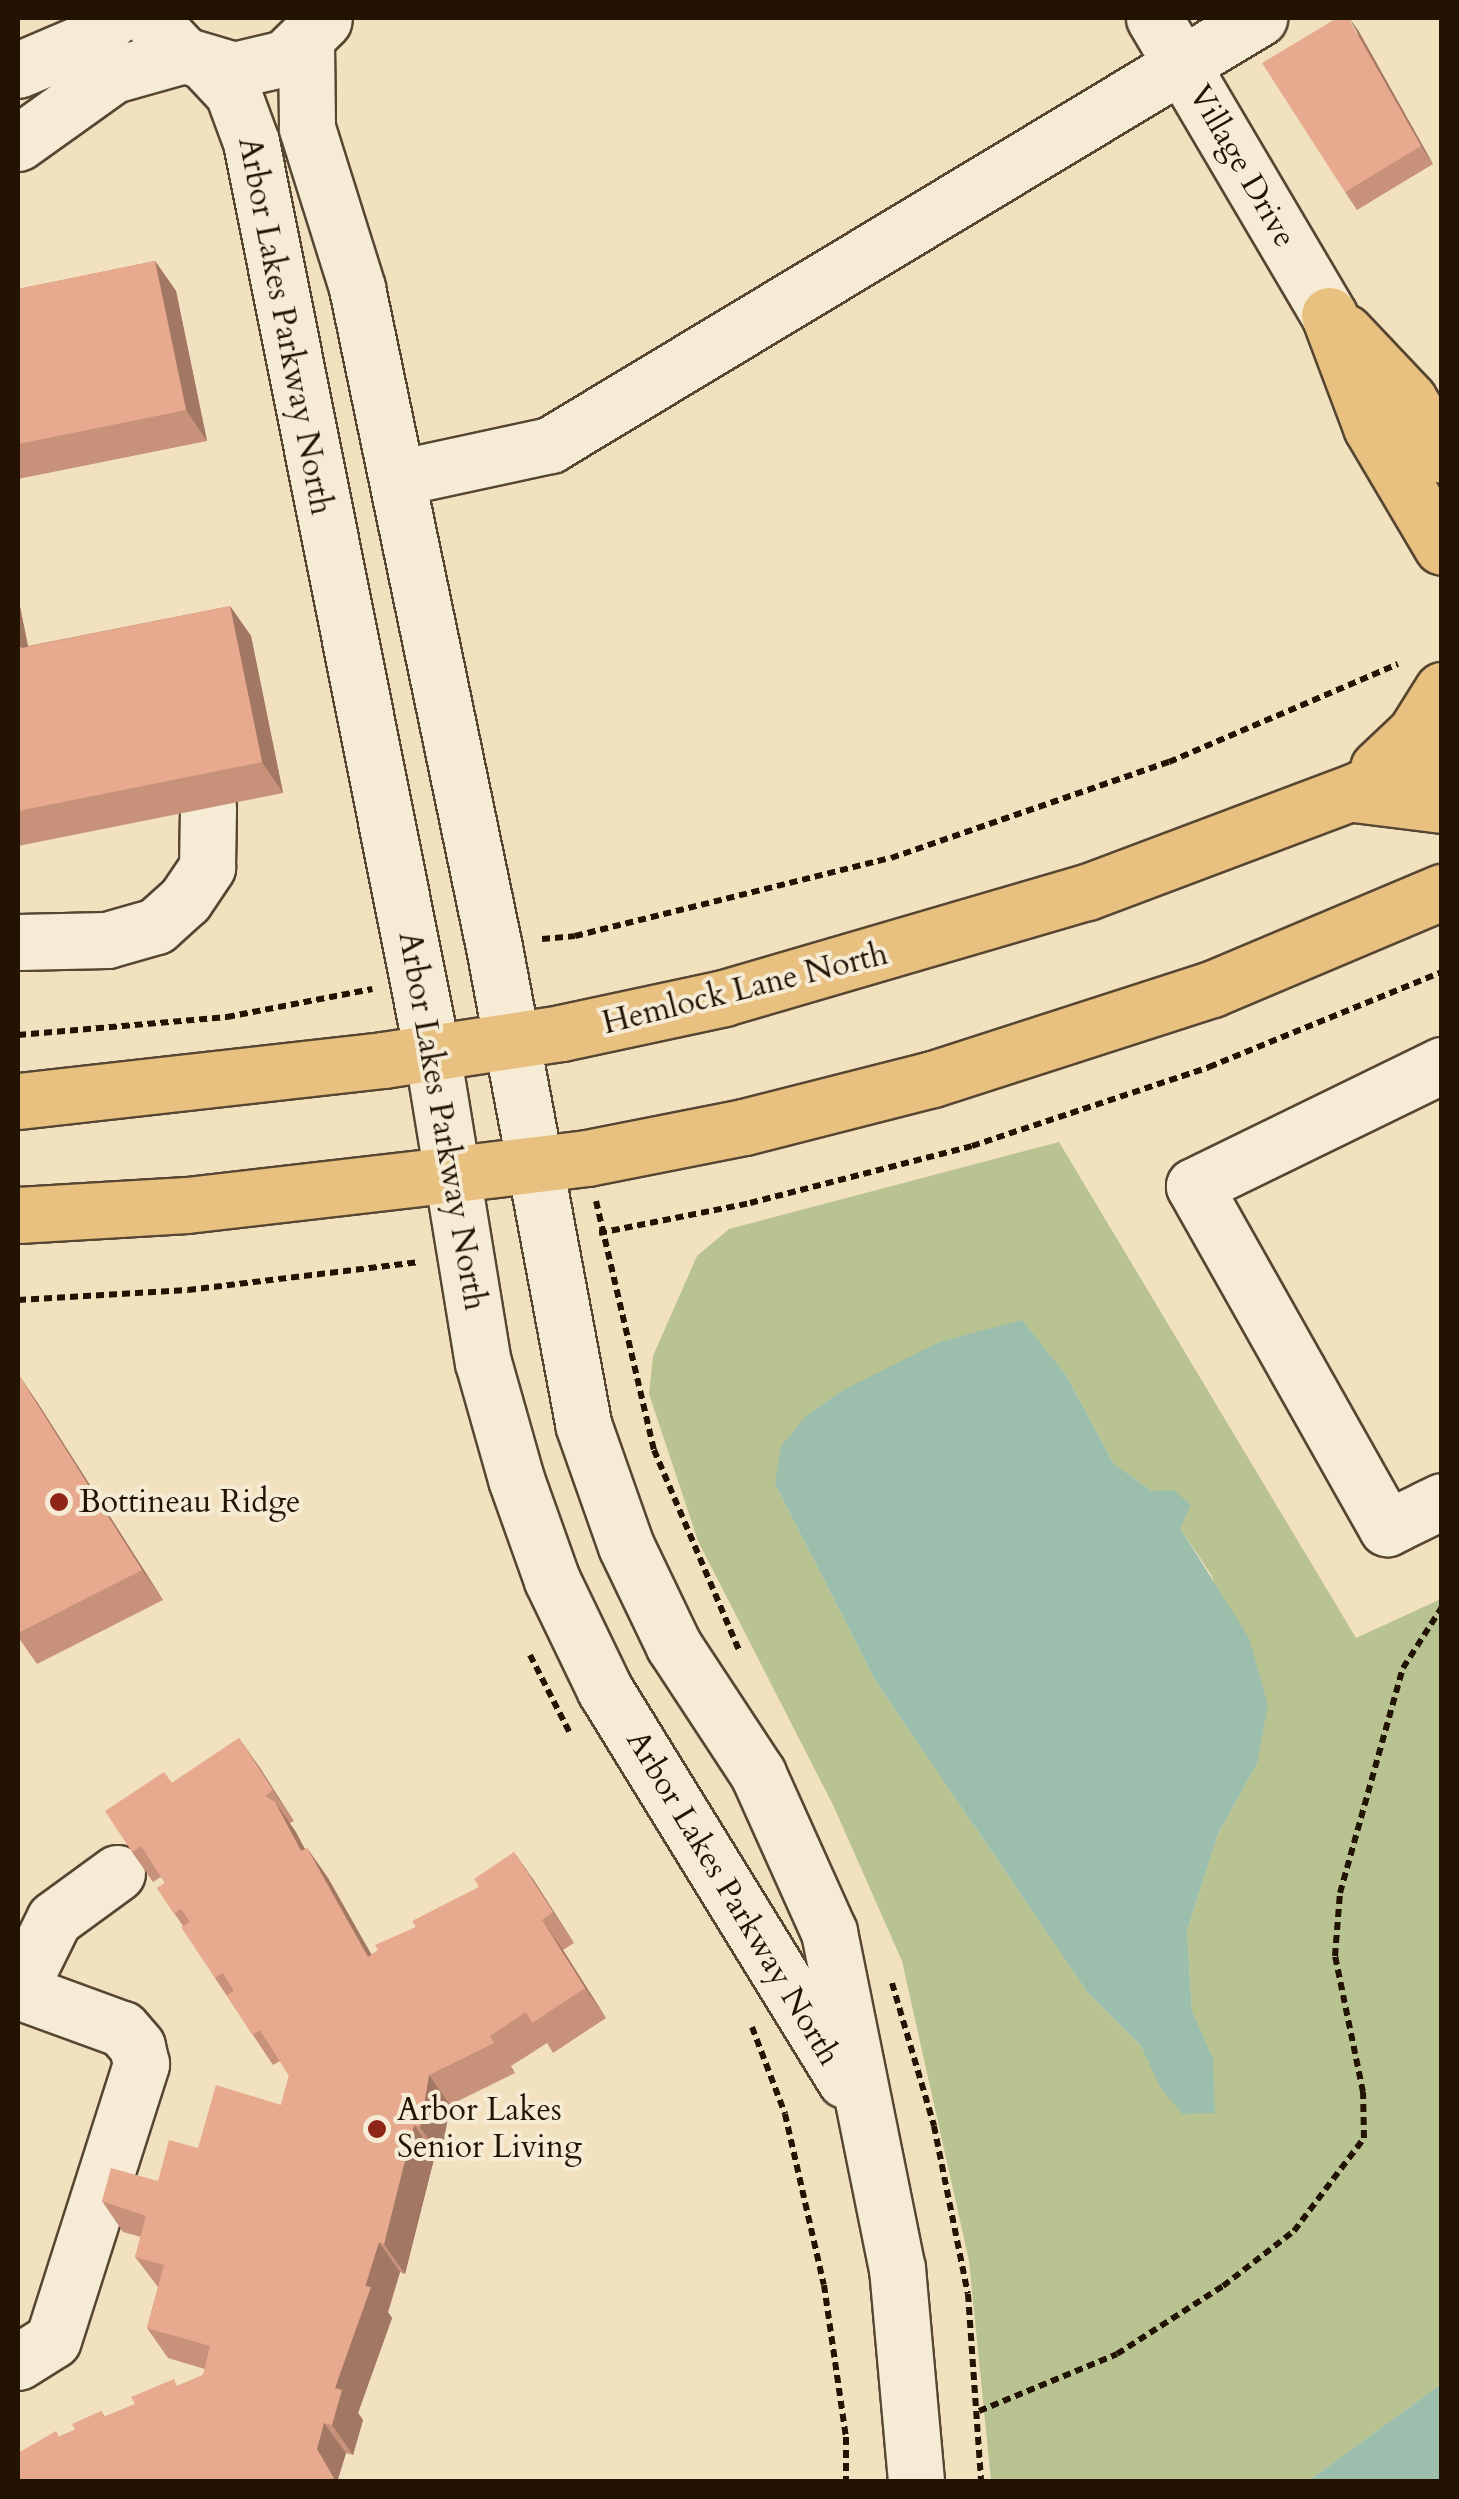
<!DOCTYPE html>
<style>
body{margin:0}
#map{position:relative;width:1459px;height:2499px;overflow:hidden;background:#f1e1bf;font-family:Cardo,serif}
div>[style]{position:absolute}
.green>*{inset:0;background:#b9c392}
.water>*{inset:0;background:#9cbeac}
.path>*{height:6px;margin-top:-3px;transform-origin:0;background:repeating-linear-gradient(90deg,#231303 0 8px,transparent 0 13px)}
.roads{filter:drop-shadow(2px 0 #564632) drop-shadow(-2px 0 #564632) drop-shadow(0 2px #564632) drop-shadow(0 -2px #564632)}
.minor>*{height:55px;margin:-27.5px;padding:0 27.5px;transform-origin:27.5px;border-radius:27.5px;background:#f6ecd5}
.major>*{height:55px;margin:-27.5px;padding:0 27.5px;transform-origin:27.5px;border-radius:27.5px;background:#e8c080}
.wall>*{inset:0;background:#c8927a}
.shaded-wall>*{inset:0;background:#a27763}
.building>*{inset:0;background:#e8aa8e}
.dots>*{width:28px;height:28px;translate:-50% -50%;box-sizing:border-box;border:5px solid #f6ecd5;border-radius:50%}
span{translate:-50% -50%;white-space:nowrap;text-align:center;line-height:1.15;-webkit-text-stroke:8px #f6ecd5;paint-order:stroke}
.street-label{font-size:32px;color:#231303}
.poi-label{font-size:32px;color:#231303}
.left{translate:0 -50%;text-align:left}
.frame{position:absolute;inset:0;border:20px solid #231303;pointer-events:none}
</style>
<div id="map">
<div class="green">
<div style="clip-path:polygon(evenodd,1059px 1142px,1356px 1638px,1441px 1599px,1441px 2384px,1308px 2481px,991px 2481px,969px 2261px,902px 1961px,834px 1807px,698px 1541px,649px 1394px,653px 1356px,697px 1256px,729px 1229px,1059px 1142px,939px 1342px,1066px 1375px,1114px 1464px,1152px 1491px,1174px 1491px,1180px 1528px,1212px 1576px,1257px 1764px,1218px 1834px,1187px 1931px,1192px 2012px,1213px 2058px,1169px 2097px,1141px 2046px,1088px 1993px,876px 1682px,775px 1484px,806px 1416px,939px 1342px)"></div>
</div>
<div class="water">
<div style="clip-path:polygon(1022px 1320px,1066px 1375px,1114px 1464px,1152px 1491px,1174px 1490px,1191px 1505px,1180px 1528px,1249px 1638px,1268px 1705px,1257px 1764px,1218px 1834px,1187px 1931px,1192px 2011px,1213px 2058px,1215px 2113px,1182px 2114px,1160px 2087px,1141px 2046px,1088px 1993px,876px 1682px,775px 1484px,781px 1446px,806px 1416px,843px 1390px,939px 1342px)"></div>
<div style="clip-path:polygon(1441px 2384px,1441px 2481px,1308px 2481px)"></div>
</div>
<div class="path">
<div style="left:542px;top:939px;width:33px;rotate:-5deg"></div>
<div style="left:575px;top:936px;width:325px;rotate:-13.9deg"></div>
<div style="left:891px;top:858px;width:294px;rotate:-19.1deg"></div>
<div style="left:1169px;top:762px;width:249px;rotate:-23.2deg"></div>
<div style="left:18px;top:1035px;width:210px;rotate:-4.9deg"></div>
<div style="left:227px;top:1017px;width:148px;rotate:-10.9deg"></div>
<div style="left:596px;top:1201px;width:256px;rotate:76.9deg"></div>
<div style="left:654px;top:1450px;width:217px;rotate:67deg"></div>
<div style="left:599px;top:1233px;width:154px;rotate:-11.2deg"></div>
<div style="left:750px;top:1203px;width:229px;rotate:-14.4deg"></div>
<div style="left:972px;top:1146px;width:250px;rotate:-18.4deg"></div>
<div style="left:1209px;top:1067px;width:252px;rotate:-22.2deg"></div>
<div style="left:18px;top:1300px;width:170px;rotate:-3.4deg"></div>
<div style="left:188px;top:1290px;width:233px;rotate:-6.9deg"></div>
<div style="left:530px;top:1655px;width:88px;rotate:62.9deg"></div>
<div style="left:892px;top:1983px;width:149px;rotate:73.6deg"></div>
<div style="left:934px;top:2126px;width:171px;rotate:78.6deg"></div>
<div style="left:968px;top:2294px;width:188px;rotate:86deg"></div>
<div style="left:752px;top:2027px;width:93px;rotate:69.2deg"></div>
<div style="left:785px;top:2114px;width:175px;rotate:77.2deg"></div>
<div style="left:824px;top:2285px;width:154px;rotate:81.8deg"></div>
<div style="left:846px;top:2437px;width:45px;rotate:90deg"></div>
<div style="left:979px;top:2411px;width:149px;rotate:-22.4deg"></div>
<div style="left:1117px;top:2354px;width:126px;rotate:-32.7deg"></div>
<div style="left:1223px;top:2286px;width:90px;rotate:-37.8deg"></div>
<div style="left:1294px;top:2231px;width:116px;rotate:-53deg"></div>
<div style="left:1364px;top:2138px;width:46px;rotate:-91.2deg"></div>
<div style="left:1363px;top:2092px;width:139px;rotate:-101.6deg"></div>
<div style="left:1335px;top:1956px;width:63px;rotate:-85.5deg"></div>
<div style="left:1340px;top:1893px;width:234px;rotate:-74.4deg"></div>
<div style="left:1403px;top:1668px;width:72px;rotate:-57.4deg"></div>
</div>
<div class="roads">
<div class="minor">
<div style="left:149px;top:18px;width:51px;rotate:46.6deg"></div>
<div style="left:184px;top:55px;width:52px;rotate:16.7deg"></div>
<div style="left:234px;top:70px;width:52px;rotate:-13.2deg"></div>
<div style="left:285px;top:58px;width:54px;rotate:-44.3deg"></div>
<div style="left:1154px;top:18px;width:345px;rotate:59.5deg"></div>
<div style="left:306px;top:43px;width:85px;rotate:89.3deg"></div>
<div style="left:307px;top:128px;width:168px;rotate:72.6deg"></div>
<div style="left:357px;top:288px;width:673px;rotate:78.26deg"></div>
<div style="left:494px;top:947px;width:485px;rotate:79.4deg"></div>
<div style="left:583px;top:1424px;width:129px;rotate:70.6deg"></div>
<div style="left:626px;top:1546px;width:111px;rotate:64.4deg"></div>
<div style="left:674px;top:1646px;width:153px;rotate:56.7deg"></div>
<div style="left:758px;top:1774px;width:173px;rotate:65.8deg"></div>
<div style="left:829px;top:1932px;width:343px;rotate:78.6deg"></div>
<div style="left:897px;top:2268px;width:215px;rotate:84.9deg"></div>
<div style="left:208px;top:66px;width:37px;rotate:47deg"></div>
<div style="left:233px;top:93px;width:52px;rotate:69.8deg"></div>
<div style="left:251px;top:142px;width:928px;rotate:78.75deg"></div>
<div style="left:432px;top:1052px;width:314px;rotate:80.7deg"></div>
<div style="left:483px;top:1362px;width:122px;rotate:74.2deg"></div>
<div style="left:516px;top:1479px;width:107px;rotate:70.4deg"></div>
<div style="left:552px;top:1580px;width:122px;rotate:64.3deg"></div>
<div style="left:605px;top:1690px;width:458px;rotate:58.4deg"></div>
<div style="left:18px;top:70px;width:79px;rotate:-23deg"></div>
<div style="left:91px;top:39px;width:30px;rotate:-44deg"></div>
<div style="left:18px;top:143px;width:117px;rotate:-35.6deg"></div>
<div style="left:113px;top:75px;width:74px;rotate:-15.7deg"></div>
<div style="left:397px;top:478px;width:157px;rotate:-12.2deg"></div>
<div style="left:550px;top:445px;width:828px;rotate:-31.06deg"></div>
<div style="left:18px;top:942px;width:89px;rotate:-1.3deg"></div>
<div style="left:107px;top:940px;width:51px;rotate:-15.9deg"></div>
<div style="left:156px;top:926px;width:39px;rotate:-42deg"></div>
<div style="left:185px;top:900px;width:40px;rotate:-56deg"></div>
<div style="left:207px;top:867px;width:60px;rotate:-89deg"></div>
<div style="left:1442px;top:1065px;width:276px;rotate:154deg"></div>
<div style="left:1194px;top:1186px;width:393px;rotate:60.6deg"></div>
<div style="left:1387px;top:1528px;width:61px;rotate:-26.1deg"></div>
<div style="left:18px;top:1992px;width:81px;rotate:-63.7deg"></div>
<div style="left:54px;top:1919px;width:78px;rotate:-36.1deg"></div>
<div style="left:18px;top:2362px;width:41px;rotate:-32.2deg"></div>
<div style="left:53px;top:2340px;width:290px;rotate:-72.3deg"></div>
<div style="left:141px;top:2064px;width:18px;rotate:-103deg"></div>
<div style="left:137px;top:2046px;width:23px;rotate:-131deg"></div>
<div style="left:122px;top:2029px;width:111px;rotate:-159.9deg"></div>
</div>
<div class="major">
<div style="left:1329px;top:315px;width:120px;rotate:69.4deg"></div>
<div style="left:1371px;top:427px;width:139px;rotate:59.4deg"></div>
<div style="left:1345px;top:332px;width:93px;rotate:46.7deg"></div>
<div style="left:1409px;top:400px;width:64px;rotate:59deg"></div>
<div style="left:1378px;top:768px;width:51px;rotate:-43.4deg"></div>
<div style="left:1415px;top:733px;width:51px;rotate:-57.9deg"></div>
<div style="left:1354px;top:794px;width:89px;rotate:7.1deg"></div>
<div style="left:18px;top:1101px;width:367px;rotate:-6.4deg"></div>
<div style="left:383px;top:1060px;width:180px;rotate:-8.6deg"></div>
<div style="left:561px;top:1033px;width:167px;rotate:-12.1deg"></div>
<div style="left:724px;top:998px;width:378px;rotate:-16.3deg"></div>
<div style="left:1087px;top:892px;width:282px;rotate:-20.6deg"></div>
<div style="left:1351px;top:793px;width:100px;rotate:-24.3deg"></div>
<div style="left:18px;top:1215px;width:169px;rotate:-3.4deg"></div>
<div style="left:187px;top:1205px;width:270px;rotate:-6.6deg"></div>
<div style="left:455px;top:1174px;width:133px;rotate:-6.9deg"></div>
<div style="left:587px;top:1158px;width:160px;rotate:-11.2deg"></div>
<div style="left:744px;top:1127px;width:195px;rotate:-14.3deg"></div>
<div style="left:933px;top:1079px;width:293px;rotate:-17.9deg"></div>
<div style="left:1212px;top:989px;width:250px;rotate:-22.9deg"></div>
</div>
</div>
<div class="wall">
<div style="clip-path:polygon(1358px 30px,1433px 164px,1357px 210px,1345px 192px)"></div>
<div style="clip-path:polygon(155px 261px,176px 291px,207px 441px,18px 479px,18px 289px)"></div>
<div style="clip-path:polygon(18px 597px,28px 646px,230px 606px,251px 636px,283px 793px,18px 846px)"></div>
<div style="clip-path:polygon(18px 1374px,39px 1405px,163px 1600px,37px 1664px,18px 1637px)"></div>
<div style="clip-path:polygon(239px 1738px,294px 1821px,290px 1823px,305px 1849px,307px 1848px,328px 1878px,371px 1955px,479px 1887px,514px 1852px,574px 1943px,563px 1950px,606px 2018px,553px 2053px,547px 2043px,511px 2066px,515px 2073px,450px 2105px,441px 2157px,435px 2155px,405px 2274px,400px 2272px,388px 2312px,392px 2318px,358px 2413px,363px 2420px,353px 2455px,346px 2453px,338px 2479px,60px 2436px,75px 2430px,101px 2411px,105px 2417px,203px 2375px,205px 2369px,168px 2358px,147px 2328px,158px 2287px,135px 2257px,141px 2237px,123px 2232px,102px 2201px,158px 2181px,198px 2148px,281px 2105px,289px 2076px,280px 2061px,273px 2065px,215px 1978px,183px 1926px,157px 1888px,165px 1883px,161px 1877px,153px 1882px,132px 1852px,172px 1783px)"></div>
</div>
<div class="shaded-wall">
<div style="clip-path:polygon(1349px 18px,1358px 30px,1433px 164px,1421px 146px)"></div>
<div style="clip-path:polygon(155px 261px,176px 291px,207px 441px,186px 410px)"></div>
<div style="clip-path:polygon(18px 597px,33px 671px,18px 649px)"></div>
<div style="clip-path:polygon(230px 606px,251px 636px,283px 793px,262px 762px)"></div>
<div style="clip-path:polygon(18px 1374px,39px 1405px,163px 1600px,142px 1570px)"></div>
<div style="clip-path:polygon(239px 1738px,260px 1768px,294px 1821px,273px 1790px)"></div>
<div style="clip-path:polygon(275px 1802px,296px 1832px,322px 1882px,301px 1851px)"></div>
<div style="clip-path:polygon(307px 1848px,328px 1878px,390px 1987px,368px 1957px)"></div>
<div style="clip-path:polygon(514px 1852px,535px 1882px,574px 1943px,553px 1912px)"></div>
<div style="clip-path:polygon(542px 1920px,563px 1950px,606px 2018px,585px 1988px)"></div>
<div style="clip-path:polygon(429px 2075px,450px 2105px,441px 2157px,420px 2127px)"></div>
<div style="clip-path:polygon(414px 2125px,435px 2155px,405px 2274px,384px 2244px)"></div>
<div style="clip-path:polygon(379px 2242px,400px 2272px,388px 2312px,392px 2318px,358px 2413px,363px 2420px,353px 2455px,332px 2425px,335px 2388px)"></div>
<div style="clip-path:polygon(324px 2423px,346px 2453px,338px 2479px,339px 2482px,336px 2482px,317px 2449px)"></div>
</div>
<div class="building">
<div style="clip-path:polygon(1337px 18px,1348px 18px,1421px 146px,1345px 192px,1262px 63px)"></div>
<div style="clip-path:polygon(155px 261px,186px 410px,18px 444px,18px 289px)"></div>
<div style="clip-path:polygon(230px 606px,262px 762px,18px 811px,18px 645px,22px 648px)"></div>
<div style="clip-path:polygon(18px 1374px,142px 1570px,18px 1633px)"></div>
<div style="clip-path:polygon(239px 1738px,273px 1790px,265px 1796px,275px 1802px,301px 1851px,307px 1848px,368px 1957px,378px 1950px,375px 1945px,416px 1927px,412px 1921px,479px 1887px,474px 1879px,514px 1852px,553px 1912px,542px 1920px,585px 1988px,532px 2023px,526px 2012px,490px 2036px,494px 2043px,429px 2075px,420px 2127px,414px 2125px,384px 2244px,379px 2242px,365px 2286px,371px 2287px,335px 2388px,342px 2390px,332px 2425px,324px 2423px,317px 2449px,336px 2482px,18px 2482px,18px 2453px,56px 2431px,59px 2437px,75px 2430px,72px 2424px,101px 2411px,103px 2417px,135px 2404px,131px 2397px,174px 2379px,177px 2386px,203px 2375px,210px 2346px,147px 2328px,164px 2265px,135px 2257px,146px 2216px,102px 2201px,111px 2168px,158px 2181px,169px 2140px,198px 2148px,216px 2085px,281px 2105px,289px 2076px,260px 2030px,252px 2035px,227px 1995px,234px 1991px,223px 1973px,215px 1978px,181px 1927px,190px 1922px,181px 1909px,174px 1914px,157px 1888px,165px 1883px,141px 1846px,132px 1852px,105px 1811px,164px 1772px,172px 1783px)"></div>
</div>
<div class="dots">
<div style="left:59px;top:1502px;background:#8f2418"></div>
<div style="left:377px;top:2129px;background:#8f2418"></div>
</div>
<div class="street-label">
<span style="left:1242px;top:166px;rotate:60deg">Village Drive</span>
<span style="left:285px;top:326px;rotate:79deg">Arbor Lakes Parkway North</span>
<span style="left:745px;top:989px;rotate:-14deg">Hemlock Lane North</span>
<span style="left:442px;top:1121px;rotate:80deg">Arbor Lakes Parkway North</span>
<span style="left:733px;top:1898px;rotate:59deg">Arbor Lakes Parkway North</span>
</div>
<div class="poi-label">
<span class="left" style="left:79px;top:1502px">Bottineau Ridge</span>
<span class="left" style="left:397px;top:2129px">Arbor Lakes<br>Senior Living</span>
</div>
<div class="frame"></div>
</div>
